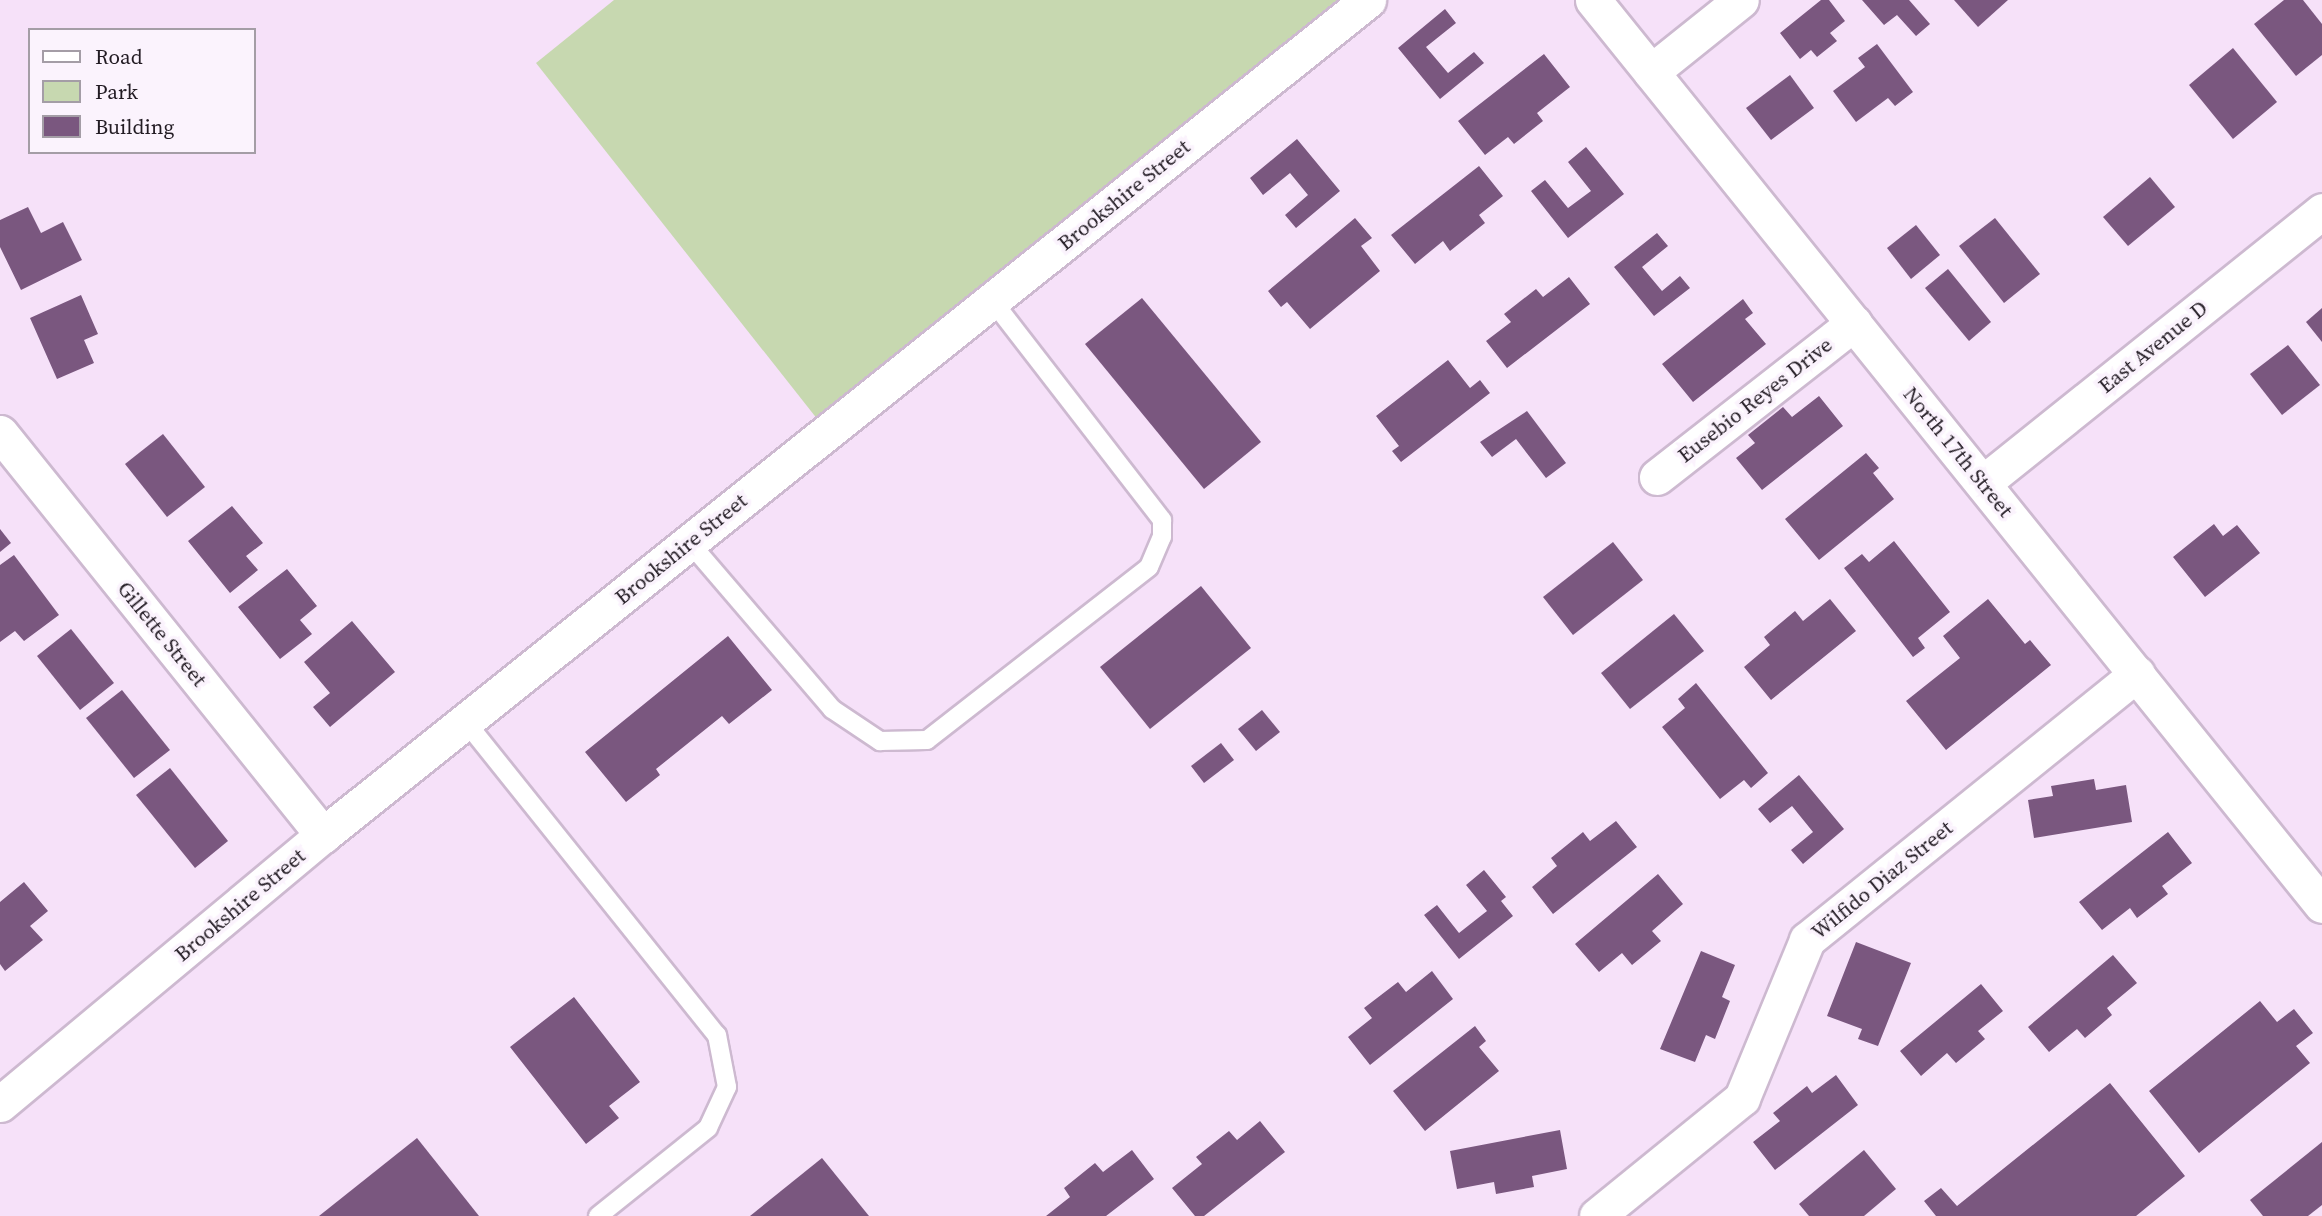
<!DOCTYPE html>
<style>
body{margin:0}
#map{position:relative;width:2322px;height:1216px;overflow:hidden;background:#f6e1f9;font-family:"Source Serif 4",serif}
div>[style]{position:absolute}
.green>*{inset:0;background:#c7d8b0}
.building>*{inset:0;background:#7a577f}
.roads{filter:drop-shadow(2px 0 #cdb9d0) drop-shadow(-2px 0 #cdb9d0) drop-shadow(0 2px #cdb9d0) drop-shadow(0 -2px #cdb9d0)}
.lane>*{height:18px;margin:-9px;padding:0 9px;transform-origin:9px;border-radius:9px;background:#fff}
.street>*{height:35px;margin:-17.5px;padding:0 17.5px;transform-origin:17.5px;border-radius:17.5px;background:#fff}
span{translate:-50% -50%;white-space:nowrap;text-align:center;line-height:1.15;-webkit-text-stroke:7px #fbf3fd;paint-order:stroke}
.street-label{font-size:21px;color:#221b23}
.legend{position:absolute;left:28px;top:28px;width:228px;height:126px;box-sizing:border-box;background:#fbf3fd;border:2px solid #a49da6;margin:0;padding:9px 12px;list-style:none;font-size:21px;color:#221b23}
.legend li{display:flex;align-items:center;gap:14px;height:35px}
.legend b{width:35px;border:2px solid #a49da6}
</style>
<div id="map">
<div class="green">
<div style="clip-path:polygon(614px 0,1343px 0,818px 420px,536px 63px)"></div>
</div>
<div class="building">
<div style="clip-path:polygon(1821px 0,1829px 0,1845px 21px,1830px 33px,1837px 41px,1817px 57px,1811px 50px,1800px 59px,1780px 33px)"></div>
<div style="clip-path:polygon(1862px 0,1909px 0,1930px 24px,1916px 36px,1897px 15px,1884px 25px)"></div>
<div style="clip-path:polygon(1954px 0,2008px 0,1978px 27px)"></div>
<div style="clip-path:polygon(2284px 0,2303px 0,2322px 24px,2322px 55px,2296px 76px,2254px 24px)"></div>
<div style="clip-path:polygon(1445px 9px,1456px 23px,1426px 47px,1448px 73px,1474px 52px,1484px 63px,1440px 99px,1398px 48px)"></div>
<div style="clip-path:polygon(1877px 44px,1913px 92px,1895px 106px,1888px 98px,1856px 122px,1833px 91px,1865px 67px,1858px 58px)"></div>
<div style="clip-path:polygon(2233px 48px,2277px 102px,2233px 139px,2189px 85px)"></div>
<div style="clip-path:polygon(1544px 54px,1570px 87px,1537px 113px,1543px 121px,1514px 144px,1508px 137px,1485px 155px,1458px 121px)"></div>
<div style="clip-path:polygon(1790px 75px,1814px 108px,1771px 140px,1746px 108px)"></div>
<div style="clip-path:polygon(1297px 139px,1340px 191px,1296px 228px,1285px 215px,1308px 195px,1290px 173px,1263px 195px,1250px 178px)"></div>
<div style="clip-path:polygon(1586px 147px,1624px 194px,1568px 238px,1531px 191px,1545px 180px,1568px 208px,1591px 191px,1568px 162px)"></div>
<div style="clip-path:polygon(1479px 166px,1503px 196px,1479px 215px,1485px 223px,1450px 251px,1443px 241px,1415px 264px,1391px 235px)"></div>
<div style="clip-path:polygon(2150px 177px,2175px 207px,2128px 246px,2103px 217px)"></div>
<div style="clip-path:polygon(28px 207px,41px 233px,63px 222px,82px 260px,21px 290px,0 247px,0 220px)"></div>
<div style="clip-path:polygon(1355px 218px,1372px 238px,1361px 246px,1380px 271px,1310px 329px,1287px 302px,1281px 307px,1268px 291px)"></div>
<div style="clip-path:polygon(1995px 218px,2040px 274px,2004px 303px,1959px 246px)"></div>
<div style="clip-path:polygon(1916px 225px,1940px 255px,1911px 279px,1887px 248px)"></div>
<div style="clip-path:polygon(1657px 233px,1668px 246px,1642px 267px,1662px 291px,1680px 276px,1690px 288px,1654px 316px,1614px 267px)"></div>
<div style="clip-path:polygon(1948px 269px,1991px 322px,1969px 341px,1925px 288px)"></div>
<div style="clip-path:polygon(1569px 277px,1590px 304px,1507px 368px,1486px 341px,1511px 322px,1504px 314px,1536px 289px,1543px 297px)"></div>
<div style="clip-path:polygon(81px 295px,98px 334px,84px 340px,94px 363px,57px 379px,30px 318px)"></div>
<div style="clip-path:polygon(1142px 298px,1261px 442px,1204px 489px,1085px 344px)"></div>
<div style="clip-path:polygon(1743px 299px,1753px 313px,1745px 319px,1766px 344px,1693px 402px,1662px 364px)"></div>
<div style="clip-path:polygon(2322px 308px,2322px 342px,2306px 322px)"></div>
<div style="clip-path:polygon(2288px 345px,2320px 385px,2282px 415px,2250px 374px)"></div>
<div style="clip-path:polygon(1448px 360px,1470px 388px,1480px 380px,1490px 393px,1401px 462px,1392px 451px,1399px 446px,1376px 416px)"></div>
<div style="clip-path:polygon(1819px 396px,1843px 426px,1762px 490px,1736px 458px,1755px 443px,1748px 435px,1783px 407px,1792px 417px)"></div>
<div style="clip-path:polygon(1527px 411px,1566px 463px,1546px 478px,1516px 439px,1492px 457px,1480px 442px)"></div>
<div style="clip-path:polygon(163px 434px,205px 487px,167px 517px,125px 464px)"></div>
<div style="clip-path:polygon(1866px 453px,1879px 468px,1873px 473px,1894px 499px,1819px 560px,1785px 519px)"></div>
<div style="clip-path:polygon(232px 506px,263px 543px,246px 556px,258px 570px,230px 593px,188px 541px)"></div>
<div style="clip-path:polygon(2214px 524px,2223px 536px,2237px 525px,2260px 553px,2205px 597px,2173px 557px)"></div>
<div style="clip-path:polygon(0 529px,11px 543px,0 552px)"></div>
<div style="clip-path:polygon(1894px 541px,1950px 612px,1918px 638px,1925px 648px,1913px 657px,1844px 568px,1862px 554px,1869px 562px)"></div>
<div style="clip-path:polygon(1613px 542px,1643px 580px,1573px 635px,1543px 597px)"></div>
<div style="clip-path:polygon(14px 555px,59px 615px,24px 641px,15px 631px,0 642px,0 565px)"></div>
<div style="clip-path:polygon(287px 569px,317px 606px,300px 620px,312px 634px,280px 659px,238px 607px)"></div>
<div style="clip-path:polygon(1201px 586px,1251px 648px,1150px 729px,1100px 667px)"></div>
<div style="clip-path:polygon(1830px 599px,1856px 631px,1771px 700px,1744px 667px,1770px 645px,1764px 637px,1795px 611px,1803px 621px)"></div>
<div style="clip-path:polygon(1988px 599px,2025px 644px,2030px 640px,2051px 665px,1946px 750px,1906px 701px,1960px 658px,1943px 636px)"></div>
<div style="clip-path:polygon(1674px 614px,1704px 651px,1630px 709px,1601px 673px)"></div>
<div style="clip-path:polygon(352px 621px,395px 672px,330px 727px,313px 707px,330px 693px,304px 662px)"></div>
<div style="clip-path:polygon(71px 629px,114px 683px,80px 710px,37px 656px)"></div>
<div style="clip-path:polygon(728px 636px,772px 690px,729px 724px,722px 716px,656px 769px,660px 775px,626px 802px,585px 752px)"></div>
<div style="clip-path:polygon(1696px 683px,1768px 773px,1751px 788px,1744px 780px,1720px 799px,1662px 727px,1685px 708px,1678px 699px)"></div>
<div style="clip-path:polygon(122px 690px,170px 750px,134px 778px,86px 718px)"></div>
<div style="clip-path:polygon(1262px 710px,1280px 732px,1256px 751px,1238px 729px)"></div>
<div style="clip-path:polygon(1221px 743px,1234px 760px,1204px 783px,1191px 766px)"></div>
<div style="clip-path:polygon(170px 768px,228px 841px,195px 868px,136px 795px)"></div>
<div style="clip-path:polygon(1799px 775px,1844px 829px,1803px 864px,1791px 850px,1813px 832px,1792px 806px,1770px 823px,1758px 809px)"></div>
<div style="clip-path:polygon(2094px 779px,2096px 790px,2126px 785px,2132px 822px,2034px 838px,2028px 800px,2053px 796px,2051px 786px)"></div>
<div style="clip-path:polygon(1616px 821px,1637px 847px,1553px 914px,1532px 887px,1557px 866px,1551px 858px,1583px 832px,1590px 841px)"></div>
<div style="clip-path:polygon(2168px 832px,2192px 863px,2162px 886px,2168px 894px,2137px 918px,2130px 908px,2102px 930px,2079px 902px)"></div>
<div style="clip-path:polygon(1484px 870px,1506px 897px,1501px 901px,1513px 916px,1459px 959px,1424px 915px,1437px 905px,1459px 933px,1487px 911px,1466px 885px)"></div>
<div style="clip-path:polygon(1658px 874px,1683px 904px,1652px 931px,1661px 941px,1632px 965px,1622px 953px,1599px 972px,1575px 944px)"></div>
<div style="clip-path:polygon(24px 882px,48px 911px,30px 926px,43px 940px,5px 971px,0 964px,0 902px)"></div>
<div style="clip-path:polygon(1856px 942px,1911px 963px,1878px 1046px,1858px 1039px,1862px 1029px,1827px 1016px)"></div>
<div style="clip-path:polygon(1701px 951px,1735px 965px,1722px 997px,1730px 1001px,1715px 1039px,1706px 1035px,1695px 1062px,1660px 1049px)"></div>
<div style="clip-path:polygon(2113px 955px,2137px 983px,2107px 1008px,2112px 1015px,2085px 1038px,2077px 1029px,2049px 1052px,2028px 1027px)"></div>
<div style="clip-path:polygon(1432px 971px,1453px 999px,1370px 1065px,1348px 1037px,1372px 1018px,1364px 1008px,1398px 982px,1406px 992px)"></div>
<div style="clip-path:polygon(1981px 984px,2003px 1011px,1978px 1031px,1985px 1039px,1956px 1063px,1947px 1053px,1921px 1076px,1900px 1051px)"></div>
<div style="clip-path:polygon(574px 997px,640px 1082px,609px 1106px,619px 1118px,586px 1144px,510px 1047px)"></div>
<div style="clip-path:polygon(2260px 1001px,2277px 1022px,2294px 1009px,2313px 1033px,2296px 1046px,2310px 1063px,2199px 1153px,2149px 1091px)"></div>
<div style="clip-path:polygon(1475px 1026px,1486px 1041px,1479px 1047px,1499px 1071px,1425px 1131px,1393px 1091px)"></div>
<div style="clip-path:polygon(1836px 1075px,1858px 1105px,1775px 1170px,1753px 1142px,1780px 1121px,1773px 1113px,1807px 1086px,1812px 1093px)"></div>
<div style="clip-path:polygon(2110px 1083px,2185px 1176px,2136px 1216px,1936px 1216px,1924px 1201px,1941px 1188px,1957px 1206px)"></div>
<div style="clip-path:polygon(1260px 1121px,1285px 1152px,1204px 1216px,1195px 1216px,1172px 1188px,1202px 1164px,1196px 1157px,1229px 1131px,1237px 1140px)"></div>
<div style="clip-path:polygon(1560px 1130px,1567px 1169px,1532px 1176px,1534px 1187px,1496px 1194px,1494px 1182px,1457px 1189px,1450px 1151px)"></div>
<div style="clip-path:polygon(417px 1138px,479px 1216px,319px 1216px)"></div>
<div style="clip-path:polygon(2322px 1142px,2322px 1205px,2308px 1216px,2263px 1216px,2250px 1200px)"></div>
<div style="clip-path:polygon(1132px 1150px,1154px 1179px,1106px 1216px,1046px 1216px,1070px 1197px,1064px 1188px,1095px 1163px,1103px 1172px)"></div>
<div style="clip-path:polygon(1864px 1150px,1896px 1189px,1864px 1216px,1809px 1216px,1799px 1204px)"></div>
<div style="clip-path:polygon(822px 1158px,869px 1216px,750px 1216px)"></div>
</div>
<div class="roads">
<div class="lane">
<div style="left:689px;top:542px;width:220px;rotate:49.4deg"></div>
<div style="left:832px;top:709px;width:58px;rotate:33.7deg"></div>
<div style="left:880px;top:741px;width:47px;rotate:-1.2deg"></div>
<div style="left:927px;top:740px;width:281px;rotate:-37.9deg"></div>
<div style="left:1149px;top:567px;width:33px;rotate:-67deg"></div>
<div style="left:1162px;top:537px;width:17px;rotate:-90deg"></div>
<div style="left:1162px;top:520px;width:278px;rotate:-127.7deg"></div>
<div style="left:465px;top:721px;width:403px;rotate:51.3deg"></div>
<div style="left:717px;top:1035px;width:53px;rotate:79.1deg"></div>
<div style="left:727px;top:1087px;width:45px;rotate:114.9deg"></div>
<div style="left:708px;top:1128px;width:141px;rotate:141.3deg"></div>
</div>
<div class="street">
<div style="left:1593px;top:0;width:1162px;rotate:51.15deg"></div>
<div style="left:1651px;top:72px;width:115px;rotate:-38.7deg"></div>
<div style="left:0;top:433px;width:516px;rotate:51.22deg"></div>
<div style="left:1657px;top:477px;width:250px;rotate:-38deg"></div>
<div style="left:1983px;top:483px;width:435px;rotate:-38.7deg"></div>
<div style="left:0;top:1104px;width:420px;rotate:-39.8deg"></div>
<div style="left:323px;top:835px;width:1338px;rotate:-38.63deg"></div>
<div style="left:1597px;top:1216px;width:187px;rotate:-39.1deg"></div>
<div style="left:1742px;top:1098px;width:171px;rotate:-67.6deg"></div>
<div style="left:1807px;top:940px;width:424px;rotate:-38.9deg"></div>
</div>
</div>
<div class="street-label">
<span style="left:1124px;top:195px;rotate:-39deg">Brookshire Street</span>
<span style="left:2153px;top:347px;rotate:-39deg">East Avenue D</span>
<span style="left:1755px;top:400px;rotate:-38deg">Eusebio Reyes Drive</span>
<span style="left:1958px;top:452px;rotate:51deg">North 17th Street</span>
<span style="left:681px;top:549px;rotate:-39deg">Brookshire Street</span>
<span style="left:162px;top:634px;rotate:51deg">Gillette Street</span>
<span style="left:1882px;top:880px;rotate:-39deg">Wilfido Diaz Street</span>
<span style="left:240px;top:905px;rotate:-40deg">Brookshire Street</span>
</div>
<ul class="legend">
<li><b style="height:9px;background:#fff"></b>Road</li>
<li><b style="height:19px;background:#c7d8b0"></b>Park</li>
<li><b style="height:19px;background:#7a577f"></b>Building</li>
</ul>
</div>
